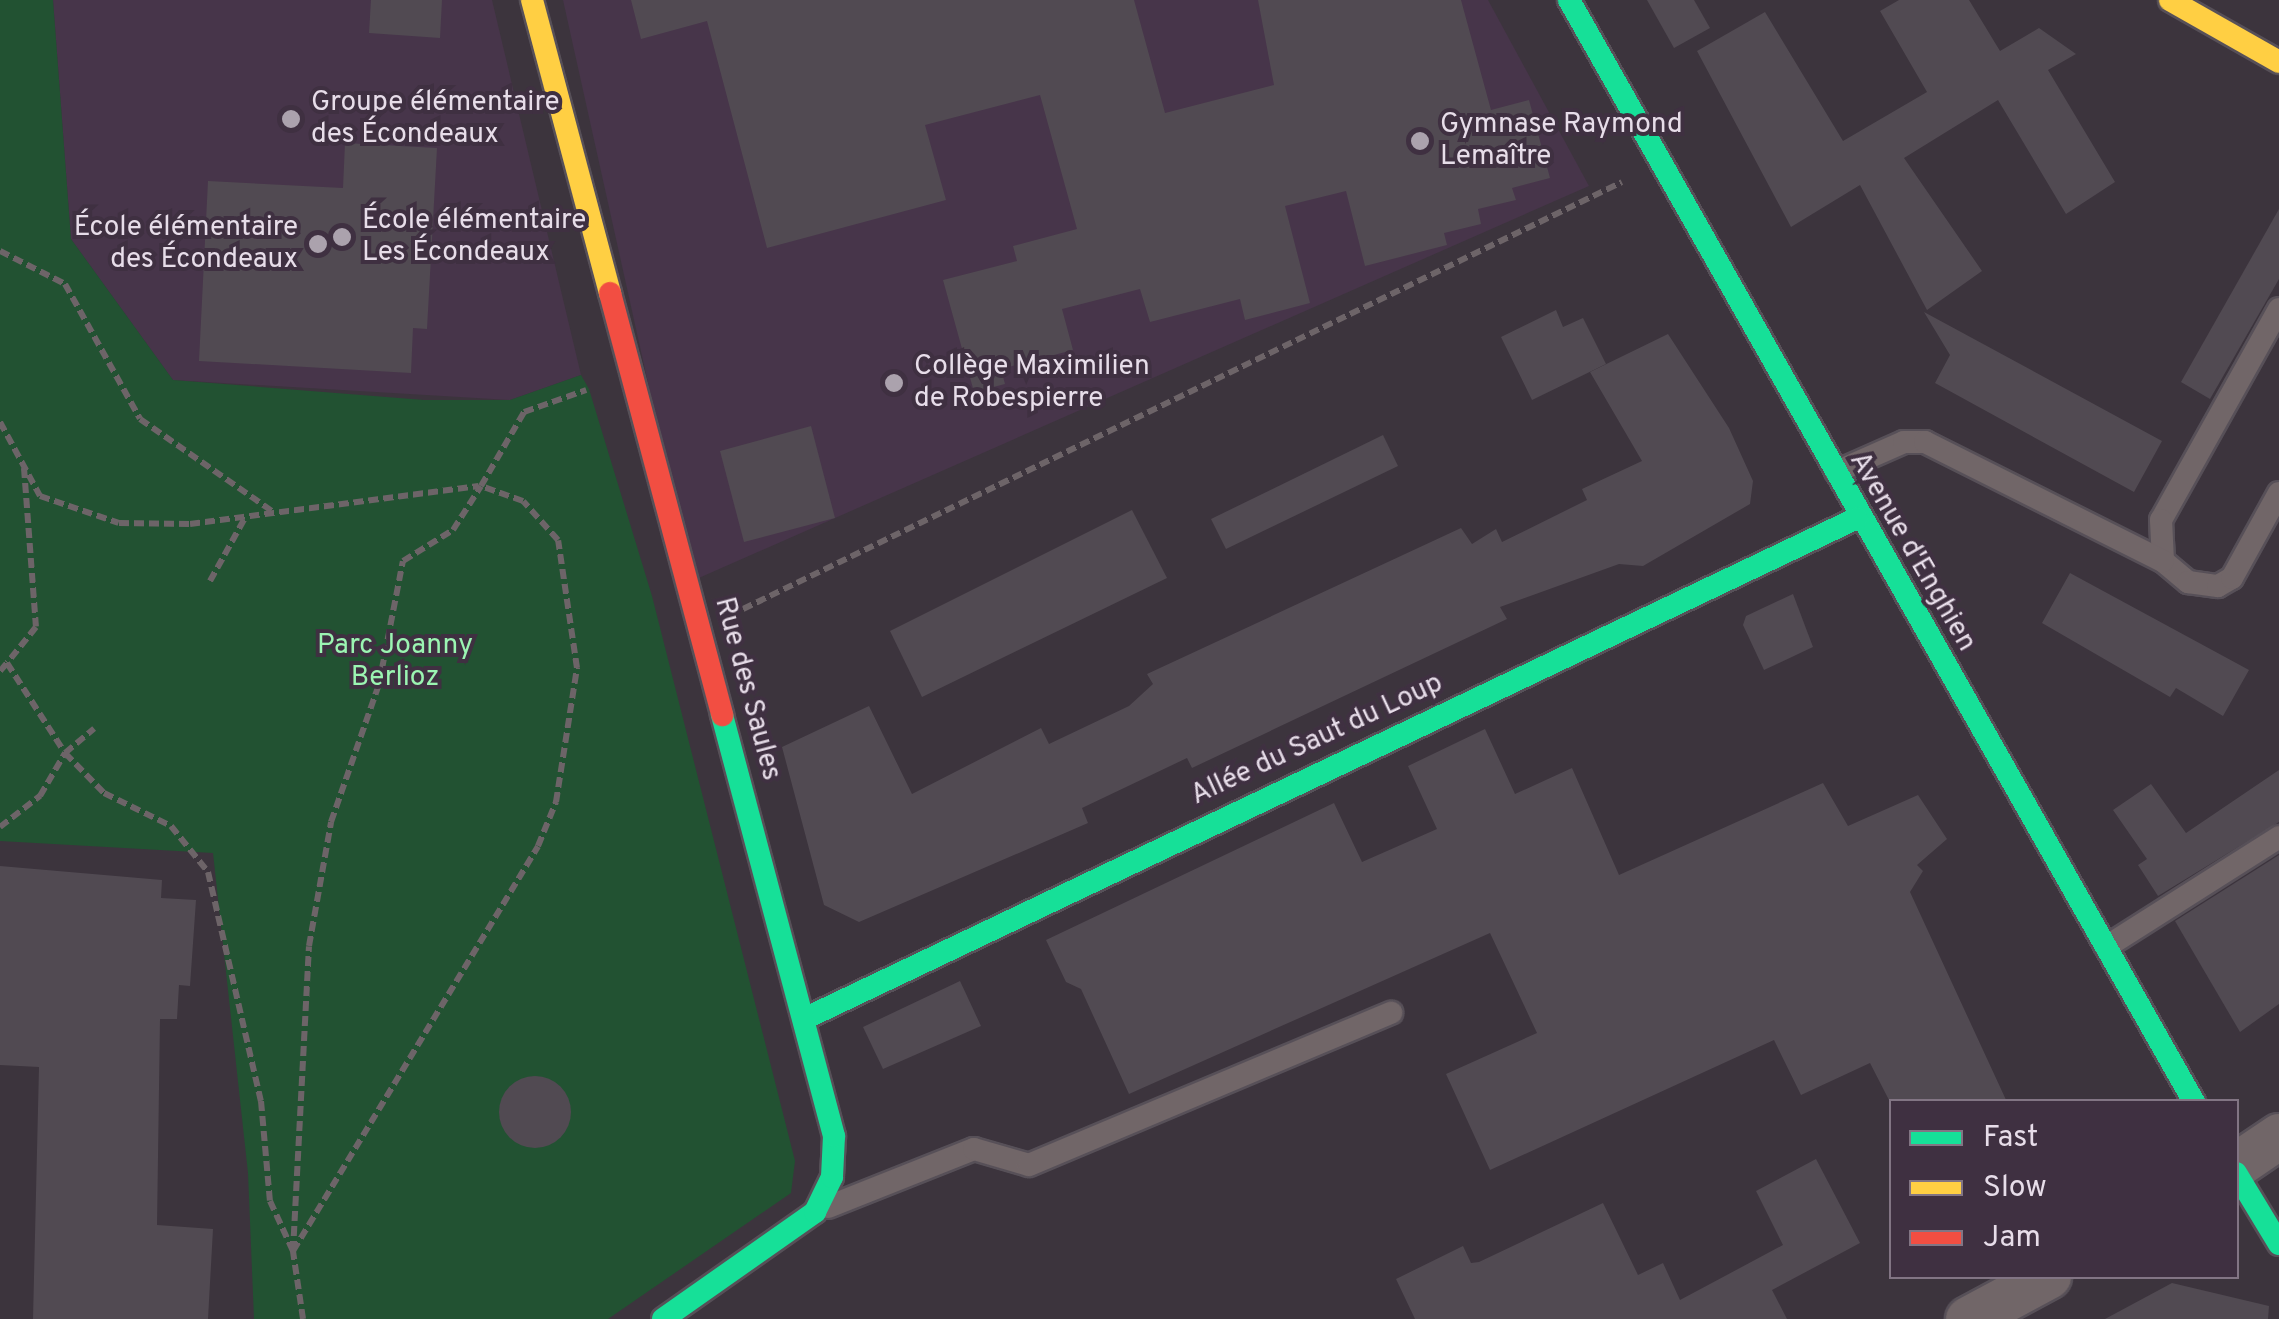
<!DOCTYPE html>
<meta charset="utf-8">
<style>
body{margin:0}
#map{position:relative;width:2279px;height:1319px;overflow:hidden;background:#3c343d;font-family:Overpass,sans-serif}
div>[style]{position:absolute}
.built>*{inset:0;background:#47354a}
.green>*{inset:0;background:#225232}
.building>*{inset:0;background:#514a52}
.round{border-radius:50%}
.path>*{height:6px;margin-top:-3px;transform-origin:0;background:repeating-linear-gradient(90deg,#6d6468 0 10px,transparent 0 15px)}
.roads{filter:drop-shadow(2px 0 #575058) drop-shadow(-2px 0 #575058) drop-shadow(0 2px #575058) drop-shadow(0 -2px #575058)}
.lane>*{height:22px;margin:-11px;padding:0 11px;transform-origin:11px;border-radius:11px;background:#716668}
.street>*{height:45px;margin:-22.5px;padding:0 22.5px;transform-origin:22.5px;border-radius:22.5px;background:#716668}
.fast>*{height:22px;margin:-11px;padding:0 11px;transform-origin:11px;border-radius:11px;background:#16e098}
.slow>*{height:22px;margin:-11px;padding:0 11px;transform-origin:11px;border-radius:11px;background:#ffcf43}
.jam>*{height:22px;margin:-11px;padding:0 11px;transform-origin:11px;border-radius:11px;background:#f24e42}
.dots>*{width:28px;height:28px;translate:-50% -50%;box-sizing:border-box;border:5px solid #3f3041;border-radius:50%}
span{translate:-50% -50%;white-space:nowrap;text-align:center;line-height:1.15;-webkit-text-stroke:8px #3f3041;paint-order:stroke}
.poi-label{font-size:28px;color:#e7dde9}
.left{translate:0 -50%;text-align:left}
.right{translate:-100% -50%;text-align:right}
.street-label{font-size:28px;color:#e7dde9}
.park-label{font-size:28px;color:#9bf5b2}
.legend{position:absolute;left:1889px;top:1099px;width:350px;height:180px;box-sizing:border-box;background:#3f3041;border:2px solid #827584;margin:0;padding:12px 18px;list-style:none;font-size:30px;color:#e7dde9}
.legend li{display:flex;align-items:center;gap:20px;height:50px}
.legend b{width:50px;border:2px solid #827584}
</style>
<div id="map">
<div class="built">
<div style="clip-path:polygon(53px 0,492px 0,581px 375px,510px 400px,173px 380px,71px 239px)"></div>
<div style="clip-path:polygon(563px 0,1488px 0,1589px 186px,692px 581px)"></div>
</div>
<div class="green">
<div style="clip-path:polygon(0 0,53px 0,71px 239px,173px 380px,424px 400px,510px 400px,581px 375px,589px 389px,652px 596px,795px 1161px,791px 1193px,608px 1319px,254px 1319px,248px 1173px,213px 853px,0 841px)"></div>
</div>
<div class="building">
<div style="clip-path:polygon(371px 0,442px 0,440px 38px,369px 33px)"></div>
<div style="clip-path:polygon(631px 0,1134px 0,1165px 113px,1274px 85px,1258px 0,1461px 0,1491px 110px,1529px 100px,1550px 178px,1512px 188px,1516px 200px,1478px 209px,1481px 224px,1444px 233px,1447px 245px,1365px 266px,1346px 191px,1285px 206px,1310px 303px,1245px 320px,1240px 299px,1150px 322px,1140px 289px,1062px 309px,1073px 350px,1001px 369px,1005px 384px,974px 392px,943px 280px,1017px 261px,1013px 246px,1077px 229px,1040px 95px,925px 125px,946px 200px,767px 248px,707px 21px,641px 39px)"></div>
<div style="clip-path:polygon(1647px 0,1694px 0,1710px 28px,1674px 48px)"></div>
<div style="clip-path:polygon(1899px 0,1969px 0,2000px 51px,2039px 28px,2076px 54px,2048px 70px,2115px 182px,2066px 214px,1998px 100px,1904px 158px,1982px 271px,1927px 310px,1860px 185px,1791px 227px,1697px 51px,1765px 12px,1843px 141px,1927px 92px,1880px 11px)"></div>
<div style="clip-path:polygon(345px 143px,437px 148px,427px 329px,413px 328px,411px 373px,199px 361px,208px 181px,343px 188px)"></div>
<div style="clip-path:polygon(2279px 209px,2279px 279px,2210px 399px,2181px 382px)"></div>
<div style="clip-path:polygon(1556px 310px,1563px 327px,1583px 318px,1606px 364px,1532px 400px,1501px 337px)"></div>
<div style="clip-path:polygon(1924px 312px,2162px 441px,2134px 492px,1935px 383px,1950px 355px)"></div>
<div style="clip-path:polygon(1668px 334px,1729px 428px,1753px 481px,1750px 504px,1643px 566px,1619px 564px,1500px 607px,1507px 619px,1192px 768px,1187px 758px,1082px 808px,1088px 823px,859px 922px,824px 905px,782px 747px,869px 706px,912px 794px,1041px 728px,1049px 744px,1129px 706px,1153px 684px,1147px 674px,1461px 528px,1472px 544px,1496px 529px,1502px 542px,1587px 500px,1582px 489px,1642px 461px,1590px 372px)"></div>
<div style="clip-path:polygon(811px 426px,835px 518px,744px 542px,720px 451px)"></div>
<div style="clip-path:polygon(1383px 435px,1398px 466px,1226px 549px,1211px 519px)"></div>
<div style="clip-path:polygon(1132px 510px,1167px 578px,922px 697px,890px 631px)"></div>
<div style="clip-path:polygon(2070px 573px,2249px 670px,2223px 716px,2176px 688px,2170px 697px,2042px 623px)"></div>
<div style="clip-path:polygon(1793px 594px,1813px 647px,1764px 670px,1743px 625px,1746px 616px)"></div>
<div style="clip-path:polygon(1485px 729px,1515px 794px,1572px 768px,1619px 875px,1823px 783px,1848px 826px,1918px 795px,1947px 839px,1917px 865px,1923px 871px,1910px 892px,2007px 1102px,1890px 1102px,1870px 1063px,1801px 1095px,1774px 1040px,1490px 1170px,1446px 1074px,1537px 1033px,1490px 933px,1129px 1094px,1081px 989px,1066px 982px,1046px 940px,1334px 803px,1362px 862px,1437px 829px,1408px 766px)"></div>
<div style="clip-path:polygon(2279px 770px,2279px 822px,2158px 896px,2138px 865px,2147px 859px,2113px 810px,2151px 784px,2186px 833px)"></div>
<div style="clip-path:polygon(2279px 855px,2279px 1004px,2240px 1032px,2175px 921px)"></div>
<div style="clip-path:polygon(0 866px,162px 880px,161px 898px,196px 900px,190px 986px,179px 985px,177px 1019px,160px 1019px,157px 1225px,213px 1229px,208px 1319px,33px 1319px,39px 1067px,0 1065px)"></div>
<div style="clip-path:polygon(960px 981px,981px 1026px,883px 1069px,863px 1027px)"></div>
<div class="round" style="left:499px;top:1076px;width:72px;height:72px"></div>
<div style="clip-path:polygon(1816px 1159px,1860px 1243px,1772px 1290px,1787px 1319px,1415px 1319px,1396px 1279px,1463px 1246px,1471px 1263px,1479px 1262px,1603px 1203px,1638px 1275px,1663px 1263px,1680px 1300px,1783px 1245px,1756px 1191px)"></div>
<div style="clip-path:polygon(2172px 1283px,2269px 1306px,2268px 1319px,2105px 1319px)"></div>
</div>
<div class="path">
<div style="left:0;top:251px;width:73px;rotate:26.9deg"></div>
<div style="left:65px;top:284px;width:154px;rotate:60.9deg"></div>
<div style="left:140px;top:419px;width:161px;rotate:34.9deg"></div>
<div style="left:0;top:422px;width:84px;rotate:61.6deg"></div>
<div style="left:40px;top:496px;width:83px;rotate:18.9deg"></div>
<div style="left:119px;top:523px;width:71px;rotate:0.8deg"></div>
<div style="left:190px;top:524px;width:291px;rotate:-7.5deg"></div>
<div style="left:24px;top:468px;width:159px;rotate:85.7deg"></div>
<div style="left:36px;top:627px;width:46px;rotate:128.9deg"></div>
<div style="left:7px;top:663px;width:107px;rotate:57.2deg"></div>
<div style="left:65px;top:753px;width:56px;rotate:45.7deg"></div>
<div style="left:104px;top:793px;width:75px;rotate:26.2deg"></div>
<div style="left:171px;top:826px;width:59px;rotate:51.2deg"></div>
<div style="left:208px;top:872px;width:235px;rotate:77deg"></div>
<div style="left:261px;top:1101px;width:100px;rotate:84.9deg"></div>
<div style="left:270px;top:1201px;width:55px;rotate:65.3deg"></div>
<div style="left:293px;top:1251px;width:305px;rotate:-87deg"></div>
<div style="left:309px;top:946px;width:126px;rotate:-79.9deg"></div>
<div style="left:331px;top:822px;width:146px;rotate:-70.8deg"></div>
<div style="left:379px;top:684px;width:125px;rotate:-79deg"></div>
<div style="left:403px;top:561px;width:59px;rotate:-31.8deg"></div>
<div style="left:453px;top:530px;width:52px;rotate:-57.5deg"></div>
<div style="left:210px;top:581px;width:74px;rotate:-61deg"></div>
<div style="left:743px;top:609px;width:977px;rotate:-25.91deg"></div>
<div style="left:0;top:671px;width:11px;rotate:-49deg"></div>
<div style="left:0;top:827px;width:51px;rotate:-37.8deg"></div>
<div style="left:40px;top:796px;width:50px;rotate:-59.8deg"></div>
<div style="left:65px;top:753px;width:38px;rotate:-40deg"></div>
<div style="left:303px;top:1319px;width:69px;rotate:-98.4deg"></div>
<div style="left:293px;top:1251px;width:473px;rotate:-58.8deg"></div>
<div style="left:538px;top:846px;width:48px;rotate:-67.8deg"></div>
<div style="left:556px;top:802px;width:136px;rotate:-81.1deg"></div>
<div style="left:577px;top:668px;width:129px;rotate:-98.4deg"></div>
<div style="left:558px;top:540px;width:52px;rotate:-131.9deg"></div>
<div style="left:523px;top:501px;width:45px;rotate:-160.3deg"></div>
<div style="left:481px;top:486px;width:86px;rotate:-59.8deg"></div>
<div style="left:524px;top:412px;width:66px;rotate:-19.5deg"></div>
</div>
<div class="roads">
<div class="lane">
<div style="left:2279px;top:309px;width:242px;rotate:119.2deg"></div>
<div style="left:2161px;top:520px;width:41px;rotate:87.2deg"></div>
<div style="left:2163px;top:561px;width:33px;rotate:40deg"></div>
<div style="left:2188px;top:582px;width:30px;rotate:8deg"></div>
<div style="left:2218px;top:586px;width:16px;rotate:-30deg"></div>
<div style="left:2232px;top:578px;width:97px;rotate:-61.1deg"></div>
<div style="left:1836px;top:472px;width:74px;rotate:-23.8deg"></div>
<div style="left:1904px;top:442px;width:21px"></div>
<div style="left:1925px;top:442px;width:266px;rotate:26.6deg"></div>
<div style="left:2106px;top:947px;width:205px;rotate:-32.4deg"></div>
<div style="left:828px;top:1207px;width:157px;rotate:-21.7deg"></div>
<div style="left:974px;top:1149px;width:57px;rotate:16.2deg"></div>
<div style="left:1029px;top:1165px;width:393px;rotate:-22.8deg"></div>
</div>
<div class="street">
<div style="left:2236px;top:1165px;width:52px;rotate:-34deg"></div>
<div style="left:1968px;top:1319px;width:91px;rotate:-28.3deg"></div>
</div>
<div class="fast">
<div style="left:1569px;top:0;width:1267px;rotate:60.44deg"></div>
<div style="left:804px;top:1019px;width:1166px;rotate:-25.44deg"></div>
<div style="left:2236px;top:1173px;width:83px;rotate:58.8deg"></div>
<div style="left:663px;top:1319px;width:186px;rotate:-35.1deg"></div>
<div style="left:815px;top:1212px;width:39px;rotate:-64deg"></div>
<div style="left:832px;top:1177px;width:41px;rotate:-87.2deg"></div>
<div style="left:834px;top:1136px;width:436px;rotate:-104.9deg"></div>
</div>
<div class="slow">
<div style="left:532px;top:0;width:303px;rotate:75.1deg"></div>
<div style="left:2170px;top:0;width:125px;rotate:29.6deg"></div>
</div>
<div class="jam">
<div style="left:610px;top:293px;width:437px;rotate:75.1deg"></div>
</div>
</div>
<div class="dots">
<div style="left:291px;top:119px;background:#aba2ad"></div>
<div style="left:1420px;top:141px;background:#aba2ad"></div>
<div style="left:342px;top:237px;background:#aba2ad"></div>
<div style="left:318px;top:244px;background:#aba2ad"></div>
<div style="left:894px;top:383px;background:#aba2ad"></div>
</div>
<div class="poi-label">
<span class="left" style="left:311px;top:119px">Groupe élémentaire<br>des Écondeaux</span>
<span class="left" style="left:1440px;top:141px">Gymnase Raymond<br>Lemaître</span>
<span class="left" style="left:362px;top:237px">École élémentaire<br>Les Écondeaux</span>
<span class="right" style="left:298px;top:244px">École élémentaire<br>des Écondeaux</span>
<span class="left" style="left:914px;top:383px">Collège Maximilien<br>de Robespierre</span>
</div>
<div class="street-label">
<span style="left:1912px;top:552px;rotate:60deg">Avenue d'Enghien</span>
<span style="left:747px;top:689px;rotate:75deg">Rue des Saules</span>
<span style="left:1317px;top:740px;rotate:-25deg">Allée du Saut du Loup</span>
</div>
<div class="park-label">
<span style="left:395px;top:662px">Parc Joanny<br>Berlioz</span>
</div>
<ul class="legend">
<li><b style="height:12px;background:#16e098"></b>Fast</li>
<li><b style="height:12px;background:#ffcf43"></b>Slow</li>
<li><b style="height:12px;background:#f24e42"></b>Jam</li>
</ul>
</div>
